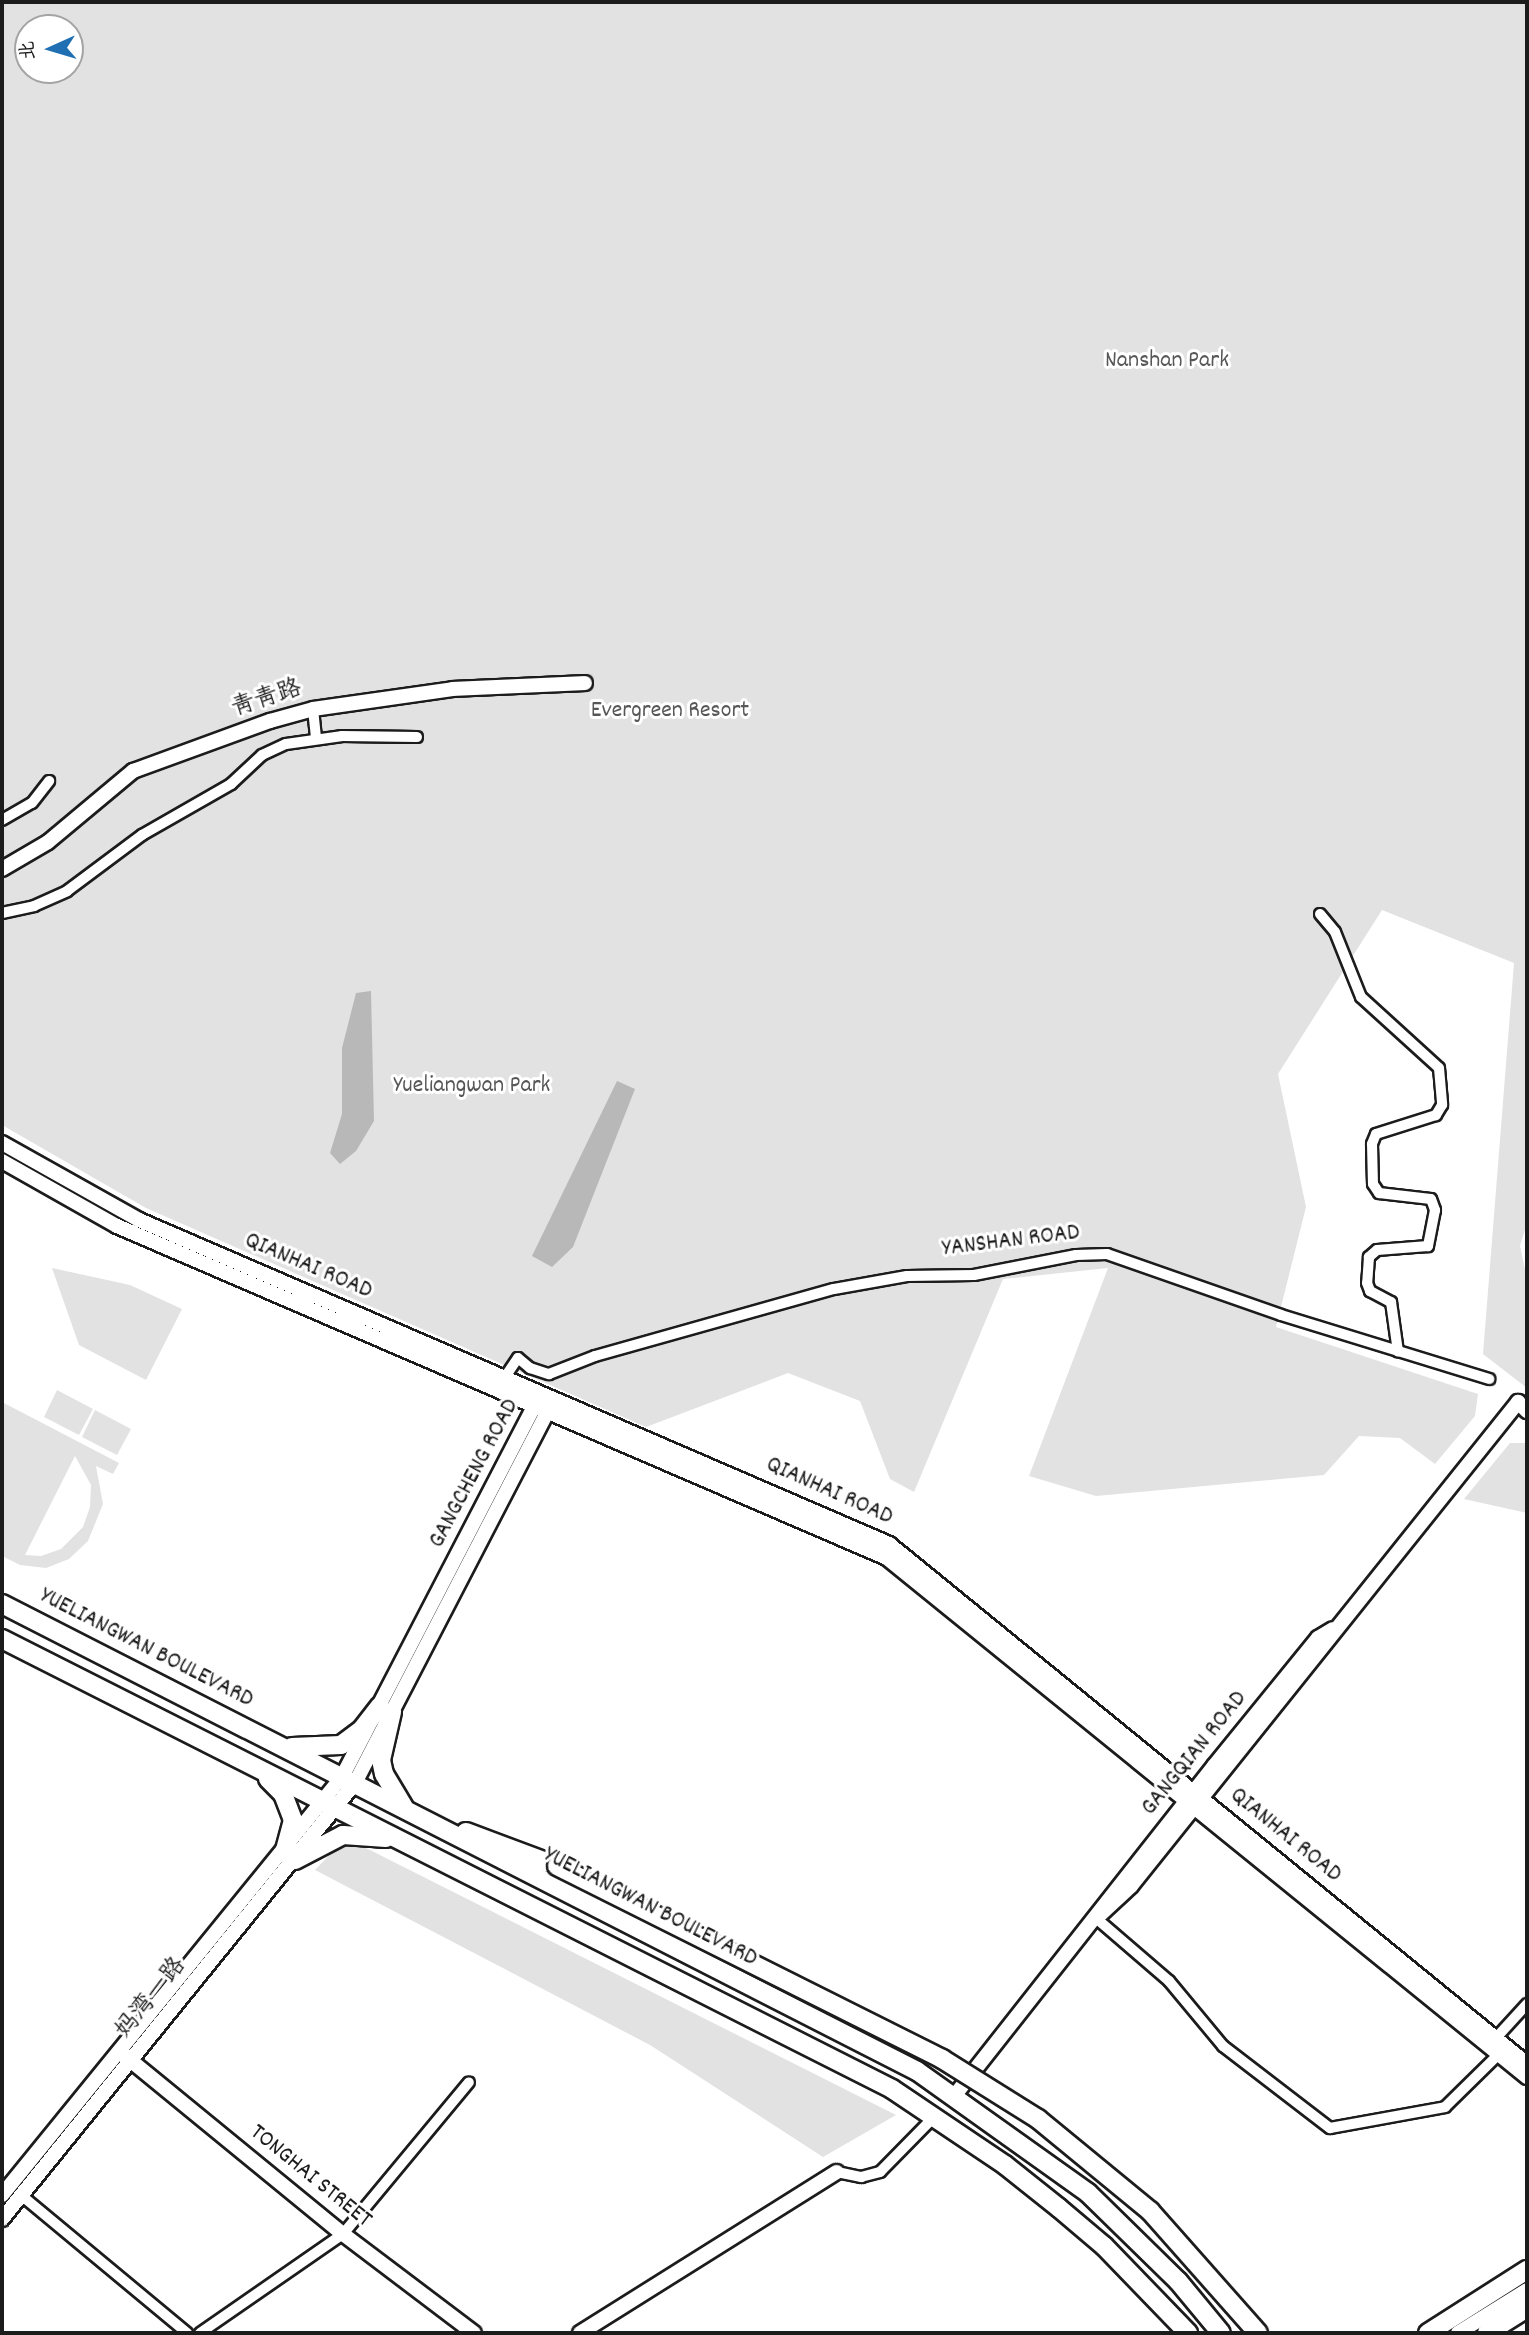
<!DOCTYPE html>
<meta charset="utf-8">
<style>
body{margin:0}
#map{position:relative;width:1529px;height:2335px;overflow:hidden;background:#fff;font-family:Dekko,"LXGW WenKai TC",sans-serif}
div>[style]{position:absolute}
.green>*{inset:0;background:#e2e2e2}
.water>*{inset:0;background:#b8b8b8}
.roads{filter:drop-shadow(2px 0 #1c1c1c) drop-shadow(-2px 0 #1c1c1c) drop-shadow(0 2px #1c1c1c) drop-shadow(0 -2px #1c1c1c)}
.minor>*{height:10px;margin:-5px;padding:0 5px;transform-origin:5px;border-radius:5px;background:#fff}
.tertiary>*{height:14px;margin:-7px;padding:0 7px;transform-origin:7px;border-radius:7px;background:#fff}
.primary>*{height:18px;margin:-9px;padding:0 9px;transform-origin:9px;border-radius:9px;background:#fff}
.bridges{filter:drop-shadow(2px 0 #1c1c1c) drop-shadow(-2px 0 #1c1c1c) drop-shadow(0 2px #1c1c1c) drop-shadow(0 -2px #1c1c1c)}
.primary-bridge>*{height:18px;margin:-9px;padding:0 9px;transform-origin:9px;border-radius:9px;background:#fff}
span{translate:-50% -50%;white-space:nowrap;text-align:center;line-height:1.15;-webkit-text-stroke:6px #fff;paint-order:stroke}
.park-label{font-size:24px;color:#575757}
.street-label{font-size:24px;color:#1c1c1c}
.frame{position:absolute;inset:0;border:4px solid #1c1c1c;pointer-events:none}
.north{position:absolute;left:14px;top:14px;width:70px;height:70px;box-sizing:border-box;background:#fff;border:2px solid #a4a4a4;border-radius:50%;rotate:266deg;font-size:19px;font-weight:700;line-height:28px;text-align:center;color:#1c1c1c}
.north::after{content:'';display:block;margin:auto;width:24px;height:32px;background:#1f6fb2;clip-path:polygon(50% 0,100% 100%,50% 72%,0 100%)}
</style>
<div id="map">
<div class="green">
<div style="clip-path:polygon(evenodd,2px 2px,1527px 2px,1527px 1223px,1520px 1246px,1527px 1279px,1527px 1388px,1483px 1354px,1514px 963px,1382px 910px,1278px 1074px,1306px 1207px,1276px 1327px,1478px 1394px,1475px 1416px,1435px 1464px,1400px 1438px,1359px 1436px,1324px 1475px,1096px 1496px,1029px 1476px,1108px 1268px,1003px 1279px,914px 1492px,890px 1479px,860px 1401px,788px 1373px,646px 1427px,146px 1208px,2px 1125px,2px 2px,28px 28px,70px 28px,70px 70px,28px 70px,28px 28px)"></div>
<div style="clip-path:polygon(52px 1268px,130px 1285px,182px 1309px,146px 1380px,79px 1345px)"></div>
<div style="clip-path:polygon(57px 1390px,93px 1409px,79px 1435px,44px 1417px)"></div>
<div style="clip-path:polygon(evenodd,2px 1402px,119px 1463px,113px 1474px,96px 1466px,103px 1504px,88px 1541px,69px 1559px,46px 1568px,20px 1565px,2px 1556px,2px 1402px,75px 1456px,91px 1485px,90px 1507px,83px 1527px,61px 1549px,41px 1556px,25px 1555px,75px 1456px)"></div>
<div style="clip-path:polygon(95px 1410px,131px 1429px,117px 1455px,82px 1437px)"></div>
<div style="clip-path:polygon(1510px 1443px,1527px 1443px,1527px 1513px,1464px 1499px)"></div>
<div style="clip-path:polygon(339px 1845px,360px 1845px,896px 2115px,823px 2157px,650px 2045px,315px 1870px)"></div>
</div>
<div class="water">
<div style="clip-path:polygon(371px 991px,374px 1121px,356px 1151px,340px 1164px,330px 1153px,342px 1114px,342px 1048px,356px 993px)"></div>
<div style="clip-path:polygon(617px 1081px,635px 1089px,573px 1247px,552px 1267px,532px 1256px)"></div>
</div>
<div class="roads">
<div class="minor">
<div style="left:313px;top:709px;width:30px;rotate:84deg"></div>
<div style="left:2px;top:820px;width:34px;rotate:-30deg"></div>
<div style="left:32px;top:803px;width:28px;rotate:-52deg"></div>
<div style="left:2px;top:913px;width:33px;rotate:-12deg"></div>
<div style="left:34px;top:906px;width:36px;rotate:-24deg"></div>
<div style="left:67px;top:891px;width:94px;rotate:-36.7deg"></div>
<div style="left:142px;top:835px;width:103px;rotate:-29.8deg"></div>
<div style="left:231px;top:784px;width:42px;rotate:-43.1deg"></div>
<div style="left:262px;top:755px;width:26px;rotate:-25deg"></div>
<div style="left:286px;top:744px;width:57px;rotate:-8.1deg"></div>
<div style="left:342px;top:736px;width:75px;rotate:0.8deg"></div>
<div style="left:1320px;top:914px;width:23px;rotate:50deg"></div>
<div style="left:1335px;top:932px;width:70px;rotate:68.2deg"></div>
<div style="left:1361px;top:997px;width:105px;rotate:42.3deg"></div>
<div style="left:1439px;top:1068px;width:37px;rotate:85deg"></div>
<div style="left:1442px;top:1105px;width:12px;rotate:121deg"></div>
<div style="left:1436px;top:1115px;width:63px;rotate:162.4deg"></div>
<div style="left:1376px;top:1134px;width:11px;rotate:112deg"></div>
<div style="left:1372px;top:1144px;width:40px;rotate:88.6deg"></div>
<div style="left:1373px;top:1184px;width:11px;rotate:56deg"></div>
<div style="left:1379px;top:1193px;width:52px;rotate:6.6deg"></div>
<div style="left:1431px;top:1199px;width:12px;rotate:70deg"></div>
<div style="left:1435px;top:1210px;width:37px;rotate:101deg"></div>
<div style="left:1428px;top:1246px;width:51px;rotate:175.5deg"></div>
<div style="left:1377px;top:1250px;width:11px;rotate:139deg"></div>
<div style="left:1369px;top:1257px;width:26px;rotate:94deg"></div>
<div style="left:1367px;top:1283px;width:9px;rotate:69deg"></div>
<div style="left:1370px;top:1291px;width:24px;rotate:28deg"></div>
<div style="left:1391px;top:1302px;width:50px;rotate:82deg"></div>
<div style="left:505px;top:1377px;width:23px;rotate:-56deg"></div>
<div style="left:518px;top:1358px;width:16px;rotate:40deg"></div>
<div style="left:530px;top:1368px;width:20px;rotate:18deg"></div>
<div style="left:549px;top:1374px;width:49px;rotate:-21.4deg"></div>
<div style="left:595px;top:1356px;width:248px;rotate:-15.7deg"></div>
<div style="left:834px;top:1289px;width:74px;rotate:-10.1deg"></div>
<div style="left:907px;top:1276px;width:67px;rotate:-0.9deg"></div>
<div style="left:974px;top:1275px;width:104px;rotate:-11.1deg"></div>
<div style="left:1076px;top:1255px;width:31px;rotate:-2deg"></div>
<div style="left:1107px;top:1254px;width:184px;rotate:19.3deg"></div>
<div style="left:1281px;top:1315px;width:218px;rotate:17.1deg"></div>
<div style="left:1097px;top:1919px;width:95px;rotate:40.7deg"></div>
<div style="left:1169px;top:1981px;width:85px;rotate:50.3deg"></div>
<div style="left:1223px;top:2046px;width:135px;rotate:37.5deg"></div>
<div style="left:1330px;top:2128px;width:117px;rotate:-10.3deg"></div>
<div style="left:1445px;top:2107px;width:76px;rotate:-44.5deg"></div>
<div style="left:1496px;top:2038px;width:46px;rotate:-47.6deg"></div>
<div style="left:837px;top:2172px;width:25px;rotate:12deg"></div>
<div style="left:861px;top:2177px;width:20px;rotate:-15deg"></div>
<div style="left:880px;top:2172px;width:78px;rotate:-45.5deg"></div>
<div style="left:21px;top:2195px;width:216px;rotate:39.7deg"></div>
<div style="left:200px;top:2333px;width:174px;rotate:-34.7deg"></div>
<div style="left:343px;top:2234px;width:197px;rotate:-50.3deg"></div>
</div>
<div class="tertiary">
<div style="left:2px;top:869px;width:53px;rotate:-30.4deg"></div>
<div style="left:48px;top:842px;width:111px;rotate:-39.9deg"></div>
<div style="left:133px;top:771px;width:146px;rotate:-20.1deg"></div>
<div style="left:270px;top:721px;width:45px;rotate:-15.6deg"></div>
<div style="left:313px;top:709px;width:141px;rotate:-8.1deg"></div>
<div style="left:453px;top:689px;width:132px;rotate:-2.6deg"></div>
<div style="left:2px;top:1143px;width:157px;rotate:29.3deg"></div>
<div style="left:139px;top:1220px;width:817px;rotate:23.36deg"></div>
<div style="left:889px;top:1544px;width:823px;rotate:39.18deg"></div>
<div style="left:2px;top:1161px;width:132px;rotate:29.5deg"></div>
<div style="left:117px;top:1226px;width:839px;rotate:23.32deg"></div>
<div style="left:887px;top:1558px;width:824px;rotate:39.04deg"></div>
<div style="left:1101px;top:1914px;width:41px;rotate:-43deg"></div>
<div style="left:1131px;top:1886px;width:620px;rotate:-51.35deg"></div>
<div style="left:1518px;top:1402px;width:13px;rotate:45deg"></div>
<div style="left:124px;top:2055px;width:283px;rotate:39.3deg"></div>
<div style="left:343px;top:2234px;width:164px;rotate:37.1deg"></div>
<div style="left:955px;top:2095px;width:419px;rotate:-51.8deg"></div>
<div style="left:1214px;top:1766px;width:165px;rotate:-50.9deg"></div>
<div style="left:1318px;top:1638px;width:17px;rotate:-31deg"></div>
<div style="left:2px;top:2195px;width:539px;rotate:-50.88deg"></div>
<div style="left:342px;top:1777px;width:419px;rotate:-62.6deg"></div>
<div style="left:535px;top:1405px;width:10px;rotate:-37deg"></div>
<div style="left:2px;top:2219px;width:561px;rotate:-51.01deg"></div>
<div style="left:355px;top:1783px;width:420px;rotate:-62.6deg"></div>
<div style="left:548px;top:1410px;width:8px;rotate:-90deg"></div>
<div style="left:580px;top:2333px;width:303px;rotate:-32.1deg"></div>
<div style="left:1458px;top:2333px;width:81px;rotate:-31.9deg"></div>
</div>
<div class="primary">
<div style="left:2px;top:1604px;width:1027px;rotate:27.04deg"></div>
<div style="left:917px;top:2071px;width:210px;rotate:35.5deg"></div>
<div style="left:1088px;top:2193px;width:126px;rotate:44.4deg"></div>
<div style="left:1178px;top:2281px;width:67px;rotate:50.4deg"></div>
<div style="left:2px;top:1639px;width:997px;rotate:26.82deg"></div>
<div style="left:892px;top:2089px;width:136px;rotate:33.9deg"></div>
<div style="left:1005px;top:2165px;width:69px;rotate:38.5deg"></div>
<div style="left:1059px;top:2208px;width:59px;rotate:40.2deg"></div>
<div style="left:1104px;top:2246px;width:121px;rotate:46deg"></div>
<div style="left:392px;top:1712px;width:49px;rotate:102.9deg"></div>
<div style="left:381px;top:1760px;width:14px;rotate:78deg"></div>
<div style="left:384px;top:1774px;width:39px;rotate:59deg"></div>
<div style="left:292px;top:1747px;width:49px;rotate:-2.3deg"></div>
<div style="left:341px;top:1745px;width:26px;rotate:-37deg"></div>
<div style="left:362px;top:1729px;width:29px;rotate:-52deg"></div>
<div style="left:268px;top:1779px;width:21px;rotate:45deg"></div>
<div style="left:283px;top:1794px;width:28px;rotate:69deg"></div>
<div style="left:293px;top:1820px;width:35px;rotate:105deg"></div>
<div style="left:466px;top:1832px;width:97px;rotate:20.5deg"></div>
<div style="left:295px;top:1860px;width:54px;rotate:-27.5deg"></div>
<div style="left:343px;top:1835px;width:43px;rotate:4deg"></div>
<div style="left:1428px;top:2333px;width:117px;rotate:-32.5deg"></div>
<div style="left:1487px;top:2333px;width:47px;rotate:-32deg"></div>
</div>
</div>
<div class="bridges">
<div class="primary-bridge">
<div style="left:557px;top:1866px;width:431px;rotate:26.6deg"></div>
<div style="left:942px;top:2059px;width:113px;rotate:32deg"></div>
<div style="left:1038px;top:2119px;width:145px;rotate:39.4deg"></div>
<div style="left:1150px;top:2211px;width:163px;rotate:48.5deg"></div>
</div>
</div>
<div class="park-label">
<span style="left:1167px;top:362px">Nanshan Park</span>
<span style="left:670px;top:712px">Evergreen Resort</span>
<span style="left:472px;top:1087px">Yueliangwan Park</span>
</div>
<div class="street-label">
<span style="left:267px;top:700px;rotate:-18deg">青青路</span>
<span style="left:1011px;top:1242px;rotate:-7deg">YANSHAN ROAD</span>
<span style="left:308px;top:1267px;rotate:23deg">QIANHAI ROAD</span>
<span style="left:475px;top:1474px;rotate:-62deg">GANGCHENG ROAD</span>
<span style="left:829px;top:1492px;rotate:24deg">QIANHAI ROAD</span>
<span style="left:146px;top:1649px;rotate:27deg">YUELIANGWAN BOULEVARD</span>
<span style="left:1195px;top:1754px;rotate:-51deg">GANGQIAN ROAD</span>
<span style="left:1285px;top:1836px;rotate:39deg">QIANHAI ROAD</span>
<span style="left:650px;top:1908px;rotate:27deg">YUELIANGWAN BOULEVARD</span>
<span style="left:152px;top:1999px;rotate:-51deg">妈湾一路</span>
<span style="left:310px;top:2177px;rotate:39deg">TONGHAI STREET</span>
</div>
<div class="frame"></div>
<div class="north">北</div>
</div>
